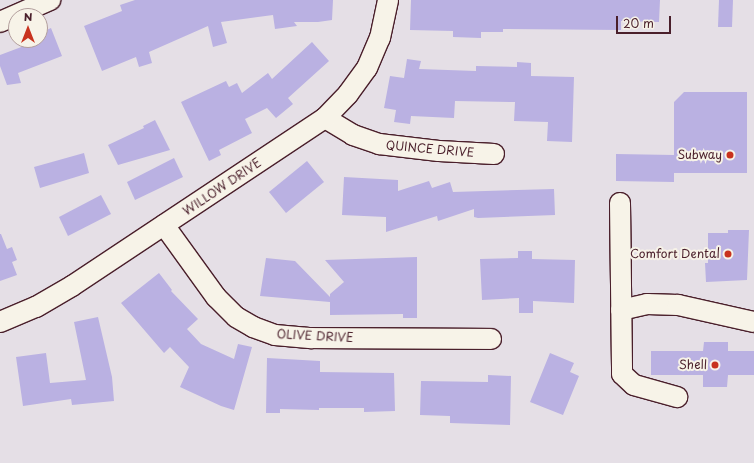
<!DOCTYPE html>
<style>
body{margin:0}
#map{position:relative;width:754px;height:463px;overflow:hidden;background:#e5dfe6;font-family:"Playpen Sans",sans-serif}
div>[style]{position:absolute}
.building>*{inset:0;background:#bab1e2}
.roads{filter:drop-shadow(1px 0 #4a1f2b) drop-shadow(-1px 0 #4a1f2b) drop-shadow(0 1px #4a1f2b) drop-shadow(0 -1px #4a1f2b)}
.minor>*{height:20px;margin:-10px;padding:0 10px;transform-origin:10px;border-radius:10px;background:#f7f3e8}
.dots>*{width:11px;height:11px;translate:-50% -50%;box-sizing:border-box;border:2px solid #f7f3e8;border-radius:50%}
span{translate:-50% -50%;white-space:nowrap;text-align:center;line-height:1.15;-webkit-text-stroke:4px #f7f3e8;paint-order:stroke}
.street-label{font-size:12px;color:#4a1f2b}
.poi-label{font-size:12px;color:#4a1f2b}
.right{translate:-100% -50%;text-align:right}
.north{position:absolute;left:8px;top:8px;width:40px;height:40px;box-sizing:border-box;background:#f7f3e8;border:1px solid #b29e9c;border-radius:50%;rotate:0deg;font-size:11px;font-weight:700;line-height:16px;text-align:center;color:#4a1f2b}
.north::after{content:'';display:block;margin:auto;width:14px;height:18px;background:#c8321e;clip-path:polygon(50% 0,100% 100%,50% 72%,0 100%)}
.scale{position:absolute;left:616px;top:16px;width:55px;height:18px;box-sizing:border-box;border:2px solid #4a1f2b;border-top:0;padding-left:5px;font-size:12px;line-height:14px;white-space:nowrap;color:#4a1f2b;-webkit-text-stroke:3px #f7f3e8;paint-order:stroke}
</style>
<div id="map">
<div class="building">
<div style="clip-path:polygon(135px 0,333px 0,332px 20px,318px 22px,294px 22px,297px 26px,275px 29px,273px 15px,221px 22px,227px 43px,213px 47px,208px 26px,149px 52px,152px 63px,139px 67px,136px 57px,102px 71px,84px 26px,122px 11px,120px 5px)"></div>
<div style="clip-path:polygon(411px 0,660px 0,659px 22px,621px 21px,621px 30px,503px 29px,503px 32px,481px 32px,481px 38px,453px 37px,453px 31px,410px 30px)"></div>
<div style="clip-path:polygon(719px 0,733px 0,732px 27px,718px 27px)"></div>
<div style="clip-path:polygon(51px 28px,62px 56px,18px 73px,21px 83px,7px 85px,0 66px,0 55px,40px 40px,40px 33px)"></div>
<div style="clip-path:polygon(312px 42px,329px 61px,288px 98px,293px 104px,276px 118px,267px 108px,245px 119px,252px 133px,219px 150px,221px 155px,209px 161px,181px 102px,226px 81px,229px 87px,237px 83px,242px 93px,268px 73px,272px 79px)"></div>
<div style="clip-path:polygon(407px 59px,421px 61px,419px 69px,476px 71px,476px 66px,517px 67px,517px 62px,531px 63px,531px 76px,574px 77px,572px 142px,547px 141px,548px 122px,514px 121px,515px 102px,455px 101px,454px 118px,411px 116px,410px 124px,394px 122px,396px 110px,384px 108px,390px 76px,404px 78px)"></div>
<div style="clip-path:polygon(684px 92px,747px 92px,747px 173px,674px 173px,674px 182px,616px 181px,616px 154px,674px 155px,674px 102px)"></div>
<div style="clip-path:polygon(155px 120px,170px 150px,118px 165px,108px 145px,144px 128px,143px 126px)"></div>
<div style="clip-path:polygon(84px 153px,89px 173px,40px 188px,34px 167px)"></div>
<div style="clip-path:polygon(174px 158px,183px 177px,135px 200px,127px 182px)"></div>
<div style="clip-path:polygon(307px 161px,324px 182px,286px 213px,269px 192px)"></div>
<div style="clip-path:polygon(344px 177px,398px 180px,398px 191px,429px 181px,432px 188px,450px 182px,453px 192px,554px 189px,555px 215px,478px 218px,474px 217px,474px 209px,438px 221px,437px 216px,386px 232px,386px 217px,342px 215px)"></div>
<div style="clip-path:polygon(101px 195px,111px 214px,68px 236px,59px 217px)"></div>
<div style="clip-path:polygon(728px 230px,749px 230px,747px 280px,706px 282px,705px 263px,708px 263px,708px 233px,728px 233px)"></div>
<div style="clip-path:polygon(0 234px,1px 234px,7px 249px,12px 247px,17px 260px,12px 262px,17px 275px,0 281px)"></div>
<div style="clip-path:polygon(518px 251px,532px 251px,532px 259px,575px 260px,574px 303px,533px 301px,533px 313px,519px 313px,519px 298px,482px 300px,480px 259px,518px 258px)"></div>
<div style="clip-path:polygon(417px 257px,417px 318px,403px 318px,403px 314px,330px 315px,330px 302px,260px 296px,266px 258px,295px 261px,330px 297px,330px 294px,344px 282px,325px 260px)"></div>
<div style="clip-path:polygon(159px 273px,172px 290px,171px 291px,198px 319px,187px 329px,201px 344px,234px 359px,238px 344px,252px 347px,234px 410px,221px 406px,180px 387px,189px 367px,170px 347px,164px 353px,121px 303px)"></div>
<div style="clip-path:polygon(98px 317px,112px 377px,114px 401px,72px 405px,71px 399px,23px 406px,16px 357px,46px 353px,50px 383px,86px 380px,74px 322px)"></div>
<div style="clip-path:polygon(704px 342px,728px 342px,728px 351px,754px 351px,754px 375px,728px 375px,727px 387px,703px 387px,703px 375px,651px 375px,651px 351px,703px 351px)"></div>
<div style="clip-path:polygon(550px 353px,574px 363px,570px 372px,579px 376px,563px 415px,530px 402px)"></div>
<div style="clip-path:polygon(267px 358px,320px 361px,320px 372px,394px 373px,395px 411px,364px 412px,364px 408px,319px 408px,319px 410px,280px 409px,280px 413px,266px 413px)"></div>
<div style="clip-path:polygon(488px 375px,511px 376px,510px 425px,450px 423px,450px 416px,420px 415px,421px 381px,488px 382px)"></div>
</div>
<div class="roads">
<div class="minor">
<div style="left:0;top:22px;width:55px;rotate:-23.7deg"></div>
<div style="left:325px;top:118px;width:33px;rotate:31deg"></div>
<div style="left:353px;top:135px;width:28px;rotate:19deg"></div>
<div style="left:379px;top:144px;width:60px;rotate:6.7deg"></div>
<div style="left:439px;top:151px;width:55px;rotate:3.1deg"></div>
<div style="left:620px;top:203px;width:171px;rotate:89.3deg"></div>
<div style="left:622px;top:374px;width:16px;rotate:43deg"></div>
<div style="left:634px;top:385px;width:45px;rotate:15.6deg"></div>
<div style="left:164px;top:225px;width:89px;rotate:54.2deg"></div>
<div style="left:216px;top:297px;width:28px;rotate:45deg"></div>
<div style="left:236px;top:317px;width:20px;rotate:30deg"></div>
<div style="left:253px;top:327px;width:23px;rotate:20deg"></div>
<div style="left:275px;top:335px;width:37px;rotate:5deg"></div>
<div style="left:312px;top:338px;width:179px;rotate:0.3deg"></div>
<div style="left:621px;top:310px;width:27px;rotate:-13deg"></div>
<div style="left:647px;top:304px;width:31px;rotate:2deg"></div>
<div style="left:678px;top:305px;width:78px;rotate:12.6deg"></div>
<div style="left:0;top:322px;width:39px;rotate:-23deg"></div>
<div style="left:36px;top:307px;width:42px;rotate:-30.3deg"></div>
<div style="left:72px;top:286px;width:304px;rotate:-33.6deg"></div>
<div style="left:325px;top:118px;width:33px;rotate:-46deg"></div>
<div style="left:348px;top:94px;width:32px;rotate:-54deg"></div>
<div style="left:367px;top:68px;width:33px;rotate:-67deg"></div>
<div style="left:380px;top:38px;width:39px;rotate:-78deg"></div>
</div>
</div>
<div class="dots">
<div style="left:730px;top:155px;background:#c8321e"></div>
<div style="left:728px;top:254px;background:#c8321e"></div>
<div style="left:715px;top:365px;background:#c8321e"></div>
</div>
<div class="street-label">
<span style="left:430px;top:149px;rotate:5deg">QUINCE DRIVE</span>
<span style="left:222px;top:187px;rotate:-34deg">WILLOW DRIVE</span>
<span style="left:315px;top:336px;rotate:3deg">OLIVE DRIVE</span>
</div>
<div class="poi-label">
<span class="right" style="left:722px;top:155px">Subway</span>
<span class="right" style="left:720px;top:254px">Comfort Dental</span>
<span class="right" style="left:707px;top:365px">Shell</span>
</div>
<div class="north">N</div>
<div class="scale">20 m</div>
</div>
